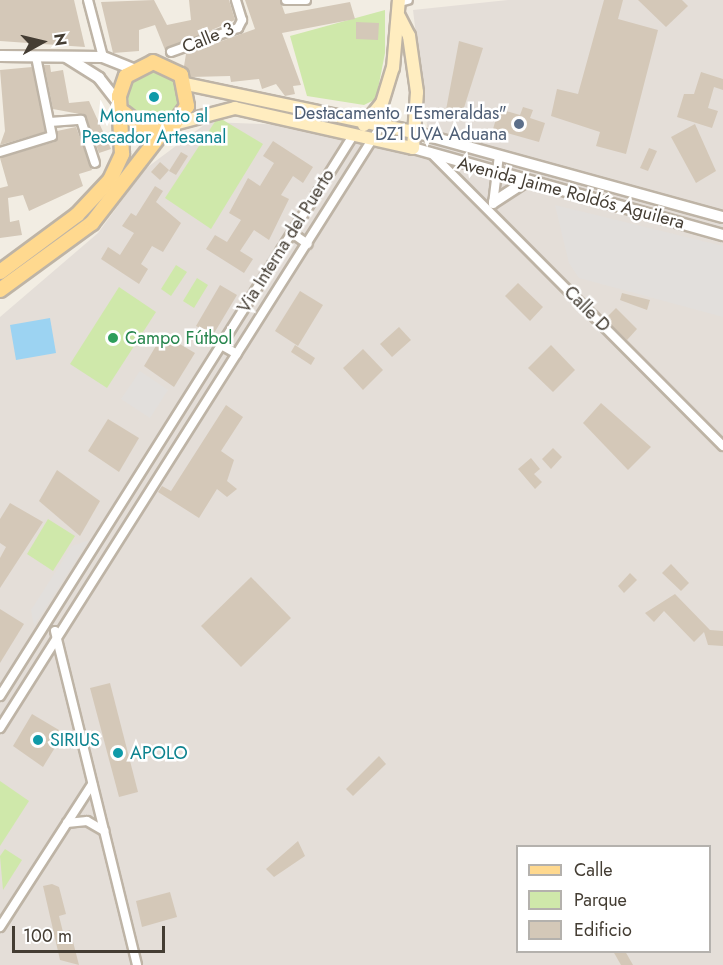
<!DOCTYPE html>
<meta charset="utf-8">
<style>
body{margin:0}
#map{position:relative;width:723px;height:965px;overflow:hidden;background:#f2ede3;font-family:Jost,sans-serif}
div>[style]{position:absolute}
.industrial>*{inset:0;background:#e4ded8}
.green>*{inset:0;background:#cfe8aa}
.round{border-radius:50%}
.parking>*{inset:0;background:#e2dfdc}
.water>*{inset:0;background:#9cd3f2}
.building>*{inset:0;background:#d4c8b8}
.roads{filter:drop-shadow(2px 0 #beb4a6) drop-shadow(-2px 0 #beb4a6) drop-shadow(0 2px #beb4a6) drop-shadow(0 -2px #beb4a6)}
.minor>*{height:8px;margin:-4px;padding:0 4px;transform-origin:4px;border-radius:4px;background:#fff}
.tertiary>*{height:10px;margin:-5px;padding:0 5px;transform-origin:5px;border-radius:5px;background:#fff}
.secondary>*{height:12px;margin:-6px;padding:0 6px;transform-origin:6px;border-radius:6px;background:#ffedc0}
.primary>*{height:14px;margin:-7px;padding:0 7px;transform-origin:7px;border-radius:7px;background:#ffd98f}
.dots>*{width:16px;height:16px;translate:-50% -50%;box-sizing:border-box;border:3px solid #fff;border-radius:50%}
span{translate:-50% -50%;white-space:nowrap;text-align:center;line-height:1.15;-webkit-text-stroke:5px #fff;paint-order:stroke}
.street-label{font-size:18px;color:#443d33}
.service-label{font-size:18px;color:#4e5e75}
.right{translate:-100% -50%;text-align:right}
.culture-label{font-size:18px;color:#0d838f}
.left{translate:0 -50%;text-align:left}
.leisure-label{font-size:18px;color:#27864d}
.legend{position:absolute;left:516px;top:845px;width:195px;height:108px;box-sizing:border-box;background:#fff;border:2px solid #b4b1ad;margin:0;padding:8px 10px;list-style:none;font-size:18px;color:#443d33}
.legend li{display:flex;align-items:center;gap:12px;height:30px}
.legend b{width:30px;border:2px solid #b4b1ad}
.north{position:absolute;left:12px;top:12px;width:60px;height:60px;-webkit-text-stroke:4px #fff;paint-order:stroke;rotate:82deg;font-size:16px;font-weight:700;line-height:24px;text-align:center;color:#443d33}
.north::after{content:'';display:block;margin:auto;width:21px;height:27px;background:#443d33;clip-path:polygon(50% 0,100% 100%,50% 72%,0 100%)}
.scale{position:absolute;left:12px;top:926px;width:153px;height:27px;box-sizing:border-box;border:3px solid #443d33;border-top:0;padding-left:8px;font-size:18px;line-height:21px;white-space:nowrap;color:#443d33;-webkit-text-stroke:4px #fff;paint-order:stroke}
</style>
<div id="map">
<div class="industrial">
<div style="clip-path:polygon(evenodd,508px 0,723px 0,723px 965px,0 965px,0 317px,98px 233px,145px 169px,208px 122px,291px 125px,431px 159px,413px 10px,508px 0,518px 846px,710px 846px,710px 952px,518px 952px,518px 846px)"></div>
</div>
<div class="green">
<div style="clip-path:polygon(385px 10px,385px 53px,376px 99px,364px 105px,307px 96px,290px 36px)"></div>
<div class="round" style="left:128px;top:70px;width:54px;height:54px"></div>
<div style="clip-path:polygon(218px 117px,263px 144px,211px 229px,165px 198px)"></div>
<div style="clip-path:polygon(176px 265px,187px 272px,171px 296px,161px 289px)"></div>
<div style="clip-path:polygon(197px 278px,208px 285px,194px 308px,183px 301px)"></div>
<div style="clip-path:polygon(119px 287px,156px 312px,107px 388px,70px 364px)"></div>
<div style="clip-path:polygon(48px 519px,75px 536px,53px 571px,27px 554px)"></div>
<div style="clip-path:polygon(0 781px,29px 801px,0 846px)"></div>
<div style="clip-path:polygon(5px 849px,22px 860px,3px 890px,0 856px)"></div>
</div>
<div class="parking">
<div style="clip-path:polygon(555px 205px,723px 246px,723px 317px,579px 278px,569px 263px)"></div>
<div style="clip-path:polygon(140px 371px,168px 390px,150px 418px,121px 399px)"></div>
<div style="clip-path:polygon(89px 540px,34px 626px,31px 610px,72px 546px)"></div>
</div>
<div class="water">
<div style="clip-path:polygon(50px 318px,56px 353px,16px 360px,10px 325px)"></div>
</div>
<div class="building">
<div style="clip-path:polygon(0 0,74px 0,85px 47px,0 41px)"></div>
<div style="clip-path:polygon(154px 0,167px 25px,191px 20px,189px 0,229px 0,235px 20px,165px 50px,155px 25px,139px 30px,139px 51px,113px 53px,101px 2px)"></div>
<div style="clip-path:polygon(245px 0,280px 0,285px 14px,350px 2px,355px 19px,282px 33px,301px 85px,293px 86px,295px 94px,285px 96px,276px 84px,262px 89px,259px 79px,231px 82px,230px 76px,191px 77px,184px 66px,186px 54px,255px 29px)"></div>
<div style="clip-path:polygon(604px 0,623px 0,618px 19px,658px 30px,626px 154px,596px 146px,600px 132px,551px 116px,557px 89px,578px 94px)"></div>
<div style="clip-path:polygon(638px 0,682px 0,688px 6px,666px 27px)"></div>
<div style="clip-path:polygon(356px 22px,379px 23px,378px 40px,356px 39px)"></div>
<div style="clip-path:polygon(459px 41px,483px 48px,462px 114px,446px 110px)"></div>
<div style="clip-path:polygon(44px 65px,50px 65px,51px 72px,63px 70px,69px 103px,89px 101px,111px 149px,99px 153px,85px 115px,53px 109px)"></div>
<div style="clip-path:polygon(32px 67px,45px 132px,0 145px,5px 131px,0 70px)"></div>
<div style="clip-path:polygon(701px 72px,723px 79px,723px 90px,714px 87px,708px 108px,718px 111px,712px 128px,677px 117px,684px 94px,694px 94px)"></div>
<div style="clip-path:polygon(523px 107px,533px 110px,530px 118px,545px 123px,539px 142px,493px 129px,499px 109px,520px 115px)"></div>
<div style="clip-path:polygon(695px 124px,716px 171px,696px 183px,671px 137px)"></div>
<div style="clip-path:polygon(76px 127px,92px 170px,79px 174px,83px 186px,29px 211px,23px 195px,8px 198px,10px 222px,19px 220px,22px 235px,0 238px,0 188px,8px 186px,0 158px,54px 142px,57px 131px)"></div>
<div style="clip-path:polygon(273px 141px,313px 167px,303px 183px,293px 176px,281px 195px,289px 199px,269px 240px,254px 230px,240px 251px,253px 259px,244px 273px,206px 249px,215px 235px,227px 242px,241px 220px,229px 213px,248px 178px,260px 186px,274px 163px,263px 156px)"></div>
<div style="clip-path:polygon(649px 148px,657px 151px,648px 171px,640px 168px)"></div>
<div style="clip-path:polygon(181px 152px,188px 156px,176px 175px,169px 171px)"></div>
<div style="clip-path:polygon(160px 162px,169px 170px,160px 180px,151px 172px)"></div>
<div style="clip-path:polygon(155px 186px,163px 191px,156px 202px,181px 223px,163px 252px,152px 246px,141px 264px,148px 269px,139px 284px,101px 259px,108px 247px,120px 255px,134px 233px,122px 226px,131px 213px,136px 216px)"></div>
<div style="clip-path:polygon(518px 283px,543px 307px,530px 321px,505px 296px)"></div>
<div style="clip-path:polygon(220px 285px,237px 295px,213px 335px,196px 326px)"></div>
<div style="clip-path:polygon(300px 291px,323px 305px,298px 346px,275px 331px)"></div>
<div style="clip-path:polygon(622px 293px,650px 300px,647px 310px,620px 300px)"></div>
<div style="clip-path:polygon(616px 308px,637px 329px,627px 340px,605px 319px)"></div>
<div style="clip-path:polygon(399px 327px,411px 340px,392px 357px,380px 344px)"></div>
<div style="clip-path:polygon(163px 334px,195px 353px,174px 387px,144px 366px)"></div>
<div style="clip-path:polygon(295px 345px,315px 358px,311px 365px,291px 352px)"></div>
<div style="clip-path:polygon(551px 345px,575px 370px,553px 392px,528px 368px)"></div>
<div style="clip-path:polygon(363px 349px,383px 370px,363px 390px,343px 368px)"></div>
<div style="clip-path:polygon(601px 403px,651px 447px,628px 470px,583px 423px)"></div>
<div style="clip-path:polygon(226px 405px,243px 417px,221px 451px,234px 460px,227px 481px,237px 489px,227px 497px,217px 489px,199px 518px,158px 492px,162px 486px,171px 491px)"></div>
<div style="clip-path:polygon(108px 419px,139px 438px,119px 472px,88px 451px)"></div>
<div style="clip-path:polygon(553px 448px,562px 457px,551px 469px,542px 459px)"></div>
<div style="clip-path:polygon(531px 458px,540px 469px,534px 474px,542px 482px,535px 489px,518px 469px)"></div>
<div style="clip-path:polygon(57px 470px,100px 501px,80px 536px,39px 501px)"></div>
<div style="clip-path:polygon(10px 503px,43px 522px,0 588px,0 558px,6px 547px,0 543px,0 519px)"></div>
<div style="clip-path:polygon(671px 564px,689px 583px,681px 591px,662px 573px)"></div>
<div style="clip-path:polygon(630px 573px,637px 580px,624px 593px,618px 586px)"></div>
<div style="clip-path:polygon(251px 577px,291px 618px,241px 667px,201px 626px)"></div>
<div style="clip-path:polygon(675px 594px,710px 630px,723px 631px,723px 646px,708px 645px,704px 632px,694px 642px,664px 611px,654px 622px,645px 613px)"></div>
<div style="clip-path:polygon(0 609px,24px 624px,0 663px)"></div>
<div style="clip-path:polygon(110px 683px,138px 792px,119px 797px,90px 688px)"></div>
<div style="clip-path:polygon(32px 714px,64px 733px,43px 767px,13px 746px)"></div>
<div style="clip-path:polygon(379px 756px,386px 764px,353px 796px,346px 789px)"></div>
<div style="clip-path:polygon(298px 841px,305px 856px,274px 877px,266px 869px)"></div>
<div style="clip-path:polygon(52px 884px,59px 887px,66px 914px,59px 916px,63px 932px,70px 930px,79px 965px,60px 960px,43px 886px)"></div>
<div style="clip-path:polygon(170px 892px,177px 917px,142px 927px,136px 901px)"></div>
<div style="clip-path:polygon(613px 951px,625px 951px,633px 965px,621px 965px)"></div>
</div>
<div class="roads">
<div class="minor">
<div style="left:88px;top:0;width:59px;rotate:75.3deg"></div>
<div style="left:286px;top:0;width:20px"></div>
<div style="left:399px;top:2px;width:9px;rotate:-13deg"></div>
<div style="left:171px;top:52px;width:71px;rotate:-19.7deg"></div>
<div style="left:238px;top:28px;width:9px;rotate:-63deg"></div>
<div style="left:242px;top:20px;width:21px;rotate:-107deg"></div>
<div style="left:50px;top:122px;width:31px;rotate:-4deg"></div>
<div style="left:81px;top:120px;width:45px;rotate:72deg"></div>
<div style="left:0;top:152px;width:54px;rotate:-17.1deg"></div>
<div style="left:52px;top:136px;width:81px;rotate:-101.4deg"></div>
<div style="left:433px;top:155px;width:411px;rotate:45.1deg"></div>
<div style="left:493px;top:204px;width:49px;rotate:-83deg"></div>
<div style="left:292px;top:233px;width:19px;rotate:35deg"></div>
<div style="left:221px;top:345px;width:18px;rotate:29deg"></div>
<div style="left:55px;top:631px;width:344px;rotate:76.2deg"></div>
<div style="left:0;top:696px;width:664px;rotate:-57.79deg"></div>
<div style="left:0;top:728px;width:715px;rotate:-57.69deg"></div>
<div style="left:67px;top:823px;width:20px;rotate:-6deg"></div>
<div style="left:87px;top:821px;width:20px;rotate:30deg"></div>
<div style="left:0;top:927px;width:170px;rotate:-57.2deg"></div>
</div>
<div class="tertiary">
<div style="left:0;top:56px;width:103px;rotate:0.6deg"></div>
<div style="left:103px;top:57px;width:32px;rotate:22deg"></div>
<div style="left:66px;top:57px;width:39px;rotate:32deg"></div>
<div style="left:99px;top:78px;width:36px;rotate:52deg"></div>
<div style="left:414px;top:132px;width:320px;rotate:15.4deg"></div>
<div style="left:413px;top:148px;width:322px;rotate:15.7deg"></div>
<div style="left:494px;top:202px;width:38px;rotate:-33deg"></div>
</div>
<div class="secondary">
<div style="left:186px;top:84px;width:233px;rotate:11.9deg"></div>
<div style="left:174px;top:124px;width:63px;rotate:-14.7deg"></div>
<div style="left:235px;top:108px;width:182px;rotate:12.7deg"></div>
<div style="left:413px;top:148px;width:56px;rotate:-85.9deg"></div>
<div style="left:417px;top:92px;width:57px;rotate:-98.1deg"></div>
<div style="left:409px;top:36px;width:22px;rotate:-117deg"></div>
<div style="left:364px;top:125px;width:28px;rotate:-51deg"></div>
<div style="left:382px;top:103px;width:37px;rotate:-73deg"></div>
<div style="left:393px;top:68px;width:68px;rotate:-85deg"></div>
</div>
<div class="primary">
<div style="left:0;top:272px;width:96px;rotate:-36.5deg"></div>
<div style="left:77px;top:215px;width:48px;rotate:-46.7deg"></div>
<div style="left:110px;top:180px;width:29px;rotate:-65deg"></div>
<div style="left:122px;top:154px;width:58px;rotate:-93deg"></div>
<div style="left:119px;top:96px;width:21px;rotate:-71deg"></div>
<div style="left:126px;top:76px;width:30px;rotate:-27deg"></div>
<div style="left:153px;top:62px;width:31px;rotate:25deg"></div>
<div style="left:181px;top:75px;width:32px;rotate:79deg"></div>
<div style="left:187px;top:106px;width:22px;rotate:126deg"></div>
<div style="left:174px;top:124px;width:29px;rotate:168deg"></div>
<div style="left:146px;top:130px;width:28px;rotate:-142deg"></div>
<div style="left:0;top:290px;width:114px;rotate:-36.1deg"></div>
<div style="left:92px;top:223px;width:118px;rotate:-52.3deg"></div>
</div>
</div>
<div class="dots">
<div style="left:154px;top:97px;background:#0f9aa8"></div>
<div style="left:519px;top:124px;background:#5c6f8a"></div>
<div style="left:113px;top:338px;background:#2e9e5b"></div>
<div style="left:38px;top:740px;background:#0f9aa8"></div>
<div style="left:118px;top:753px;background:#0f9aa8"></div>
</div>
<div class="street-label">
<span style="left:208px;top:38px;rotate:-22deg">Calle 3</span>
<span style="left:571px;top:193px;rotate:15deg">Avenida Jaime Roldós Aguilera</span>
<span style="left:286px;top:241px;rotate:-58deg">Via Interna del Puerto</span>
<span style="left:587px;top:309px;rotate:45deg">Calle D</span>
</div>
<div class="service-label">
<span class="right" style="left:507px;top:124px">Destacamento "Esmeraldas"<br>DZ1 UVA Aduana</span>
</div>
<div class="culture-label">
<span style="left:154px;top:127px">Monumento al<br>Pescador Artesanal</span>
<span class="left" style="left:50px;top:740px">SIRIUS</span>
<span class="left" style="left:130px;top:753px">APOLO</span>
</div>
<div class="leisure-label">
<span class="left" style="left:125px;top:338px">Campo Fútbol</span>
</div>
<ul class="legend">
<li><b style="height:8px;background:#ffd98f"></b>Calle</li>
<li><b style="height:16px;background:#cfe8aa"></b>Parque</li>
<li><b style="height:16px;background:#d4c8b8"></b>Edificio</li>
</ul>
<div class="north">N</div>
<div class="scale">100 m</div>
</div>
